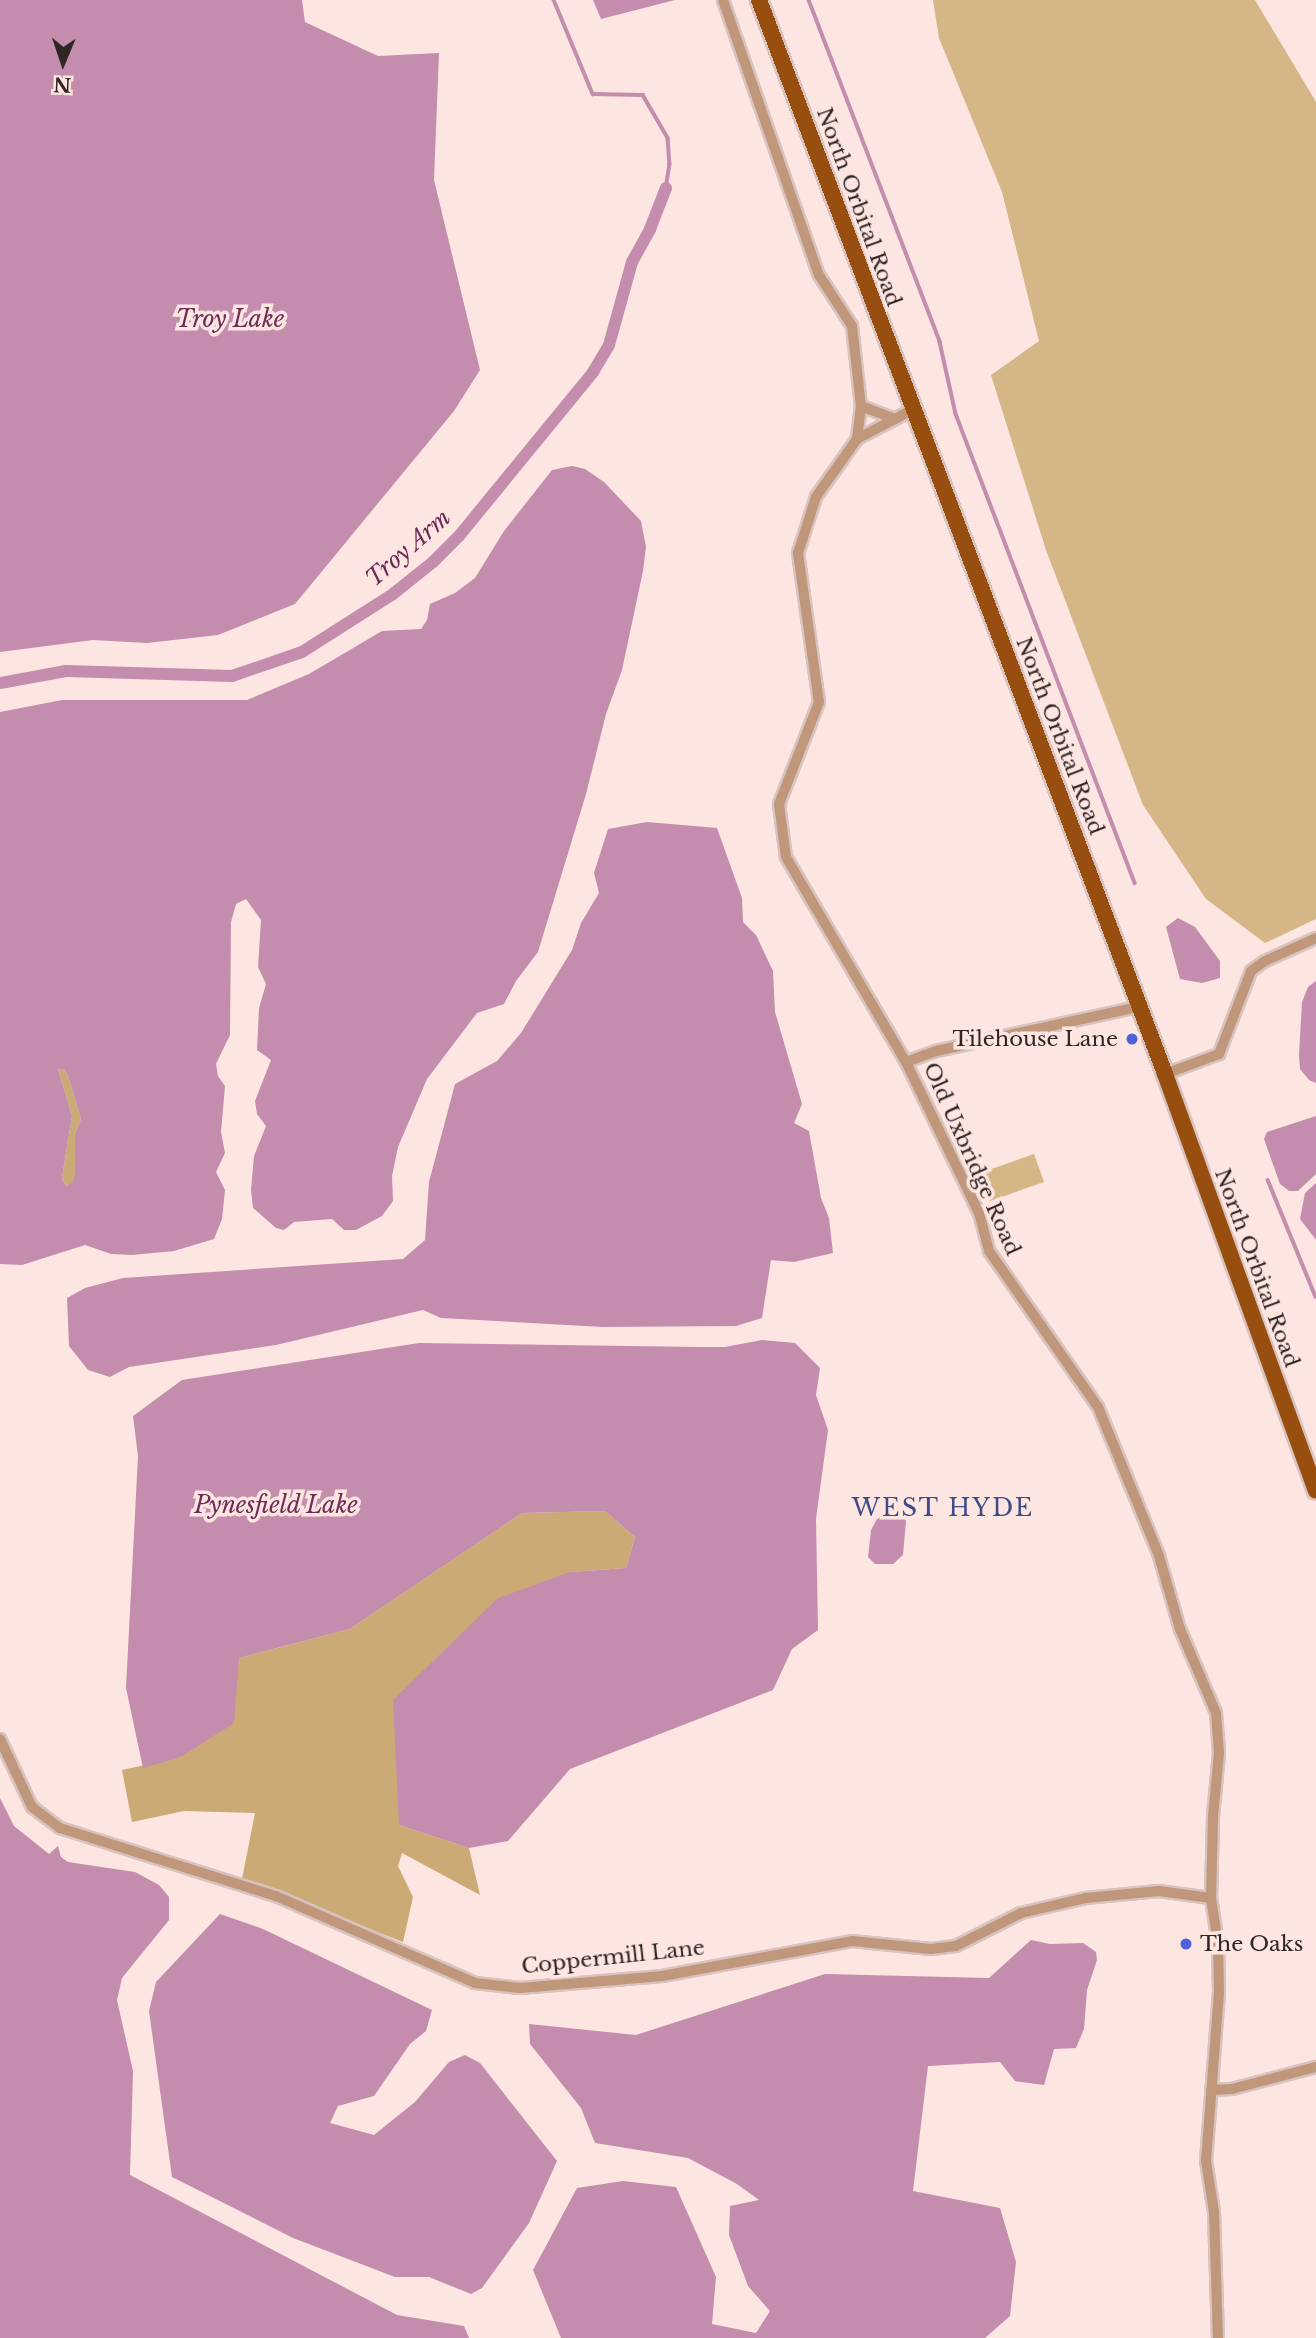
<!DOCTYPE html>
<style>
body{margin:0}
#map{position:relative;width:1316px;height:2338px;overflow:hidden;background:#fde5e1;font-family:"Libre Baskerville",serif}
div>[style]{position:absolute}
.green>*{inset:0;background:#d5b687}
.forest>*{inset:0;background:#ccaa75}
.water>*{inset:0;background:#c48dad}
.stream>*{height:3.5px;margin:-1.75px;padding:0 1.75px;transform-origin:1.75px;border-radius:1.75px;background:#c48dad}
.canal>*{height:12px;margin:-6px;padding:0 6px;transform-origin:6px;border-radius:6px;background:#c48dad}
.roads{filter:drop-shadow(2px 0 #d8c3bf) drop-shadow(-2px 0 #d8c3bf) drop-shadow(0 2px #d8c3bf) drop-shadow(0 -2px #d8c3bf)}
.street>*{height:10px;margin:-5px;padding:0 5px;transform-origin:5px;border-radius:5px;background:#c1977c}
.primary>*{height:16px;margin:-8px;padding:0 8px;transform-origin:8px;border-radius:8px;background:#974e0f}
.dots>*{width:19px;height:19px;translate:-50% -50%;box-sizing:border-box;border:4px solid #fde5e1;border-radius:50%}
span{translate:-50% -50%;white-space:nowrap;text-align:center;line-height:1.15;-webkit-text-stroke:7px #fde5e1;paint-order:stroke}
.street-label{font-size:21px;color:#2f2624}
.poi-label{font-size:21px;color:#2f2624}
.right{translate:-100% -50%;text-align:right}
.left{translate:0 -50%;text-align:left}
.water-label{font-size:23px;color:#6e2b57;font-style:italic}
.quarter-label{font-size:24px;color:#3f4c88;letter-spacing:2px}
.north{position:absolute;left:28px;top:28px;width:70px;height:70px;-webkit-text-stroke:5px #fde5e1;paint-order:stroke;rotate:182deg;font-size:19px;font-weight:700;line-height:28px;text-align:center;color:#2f2624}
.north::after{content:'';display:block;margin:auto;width:24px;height:32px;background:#2f2624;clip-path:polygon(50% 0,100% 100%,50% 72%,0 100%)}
</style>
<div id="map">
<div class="green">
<div style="clip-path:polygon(933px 0,1255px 0,1316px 102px,1316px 919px,1265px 943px,1206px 899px,1143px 805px,1046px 550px,991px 375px,1039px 341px,1002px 192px,939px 38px)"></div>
<div style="clip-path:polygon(1034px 1154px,1044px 1182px,990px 1201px,980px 1173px)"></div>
</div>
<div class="forest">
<div style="clip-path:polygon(58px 1069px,64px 1069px,68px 1076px,81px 1119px,75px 1134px,75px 1174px,72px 1184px,66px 1186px,62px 1178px,72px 1116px)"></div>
<div style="clip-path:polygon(605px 1511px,635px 1537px,626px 1568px,570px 1572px,399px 1825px,469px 1848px,480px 1895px,402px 1853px,398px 1866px,413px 1897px,403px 1942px,242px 1879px,255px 1813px,184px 1811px,132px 1822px,122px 1770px,181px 1757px,239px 1658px,350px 1629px,522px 1513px)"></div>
</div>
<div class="water">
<div style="clip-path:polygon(0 0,302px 0,305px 22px,378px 56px,439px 53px,434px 180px,480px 370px,454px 411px,295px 604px,218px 635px,147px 643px,93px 640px,0 652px)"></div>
<div style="clip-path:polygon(593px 0,675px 0,601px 19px)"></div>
<div style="clip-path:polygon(evenodd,572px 466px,585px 469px,604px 482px,641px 521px,646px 547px,643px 571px,622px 670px,606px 714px,586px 794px,538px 952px,516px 981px,504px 1004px,477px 1013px,427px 1079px,398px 1147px,392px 1176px,393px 1201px,382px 1216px,356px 1230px,344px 1230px,332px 1219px,294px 1222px,284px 1230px,276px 1228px,253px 1208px,251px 1190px,254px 1156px,266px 1126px,257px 1114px,255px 1101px,271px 1060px,257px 1050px,259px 1008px,266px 984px,258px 967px,261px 920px,246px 899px,236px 904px,231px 922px,230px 1035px,216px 1064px,218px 1076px,225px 1086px,221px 1132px,225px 1153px,216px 1172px,225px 1190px,222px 1219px,214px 1239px,174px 1251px,132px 1255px,111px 1254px,85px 1245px,22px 1265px,0 1264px,0 712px,62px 700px,247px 700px,309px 674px,382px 631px,421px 629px,427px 620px,430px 604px,455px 593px,475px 578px,504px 531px,552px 470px,572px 466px,58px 1069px,64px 1069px,68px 1076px,81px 1119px,75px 1134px,75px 1174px,72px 1183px,66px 1186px,62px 1178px,72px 1116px,58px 1069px)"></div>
<div style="clip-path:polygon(647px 822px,717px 828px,742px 898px,743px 922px,756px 935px,773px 971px,775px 1012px,802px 1104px,794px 1123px,809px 1131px,821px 1198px,829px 1218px,833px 1253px,794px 1262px,771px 1260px,762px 1318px,736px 1326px,603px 1327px,441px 1318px,423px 1310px,276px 1345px,129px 1367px,110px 1377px,88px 1370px,69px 1346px,67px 1298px,85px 1288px,123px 1278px,403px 1259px,425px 1240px,429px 1182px,455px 1084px,497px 1061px,521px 1033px,572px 950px,581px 923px,599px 893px,594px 873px,608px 829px)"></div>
<div style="clip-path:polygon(1178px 918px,1195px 927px,1220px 961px,1220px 978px,1202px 983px,1180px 979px,1166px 927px)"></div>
<div style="clip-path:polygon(1316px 981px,1316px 1083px,1309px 1080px,1300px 1069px,1299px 1055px,1302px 1002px,1308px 987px)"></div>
<div style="clip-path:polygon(1316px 1116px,1316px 1174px,1298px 1191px,1289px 1191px,1280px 1184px,1264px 1139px,1267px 1132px)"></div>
<div style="clip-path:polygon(1316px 1183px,1316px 1240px,1300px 1219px,1305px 1193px)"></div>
<div style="clip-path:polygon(762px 1340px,795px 1343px,820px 1368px,816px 1395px,828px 1430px,816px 1519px,818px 1630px,792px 1649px,773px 1690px,570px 1769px,508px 1841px,469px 1848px,399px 1825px,393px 1700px,498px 1598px,570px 1572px,626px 1568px,635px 1537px,605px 1511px,522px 1513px,350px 1629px,239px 1658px,234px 1723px,181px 1757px,143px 1768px,126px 1688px,138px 1456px,133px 1416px,182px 1380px,419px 1343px,699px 1347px,725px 1347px)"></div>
<div style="clip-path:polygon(890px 1512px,903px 1516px,906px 1521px,903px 1555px,893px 1564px,875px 1564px,868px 1557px,871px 1530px,877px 1519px)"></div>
<div style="clip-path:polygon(0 1798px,14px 1826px,49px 1854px,58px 1846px,61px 1857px,68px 1862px,135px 1872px,159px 1885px,169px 1897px,169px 1920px,122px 1978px,117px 2000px,133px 2071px,130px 2175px,397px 2315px,464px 2326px,469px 2338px,0 2338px)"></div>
<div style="clip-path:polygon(220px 1914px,263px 1929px,432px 2010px,426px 2031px,410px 2044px,374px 2096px,338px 2106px,330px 2123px,374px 2135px,415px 2102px,449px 2062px,465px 2055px,480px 2063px,557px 2161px,529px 2223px,482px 2288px,471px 2294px,429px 2277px,395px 2277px,293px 2238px,172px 2177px,149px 2011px,156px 1982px)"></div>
<div style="clip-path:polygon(1031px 1940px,1050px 1944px,1083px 1943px,1096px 1952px,1097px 1960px,1087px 1990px,1084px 2029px,1076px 2048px,1054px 2049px,1044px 2085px,1015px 2081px,1000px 2062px,928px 2066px,913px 2191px,1000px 2208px,1016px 2262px,1010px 2316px,985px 2338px,561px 2338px,533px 2270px,577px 2188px,623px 2181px,676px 2187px,716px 2277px,712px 2324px,756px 2333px,770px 2311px,748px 2286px,729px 2235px,730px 2206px,759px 2200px,737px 2184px,688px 2158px,595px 2143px,581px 2108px,530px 2044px,529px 2024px,636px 2035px,825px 1974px,989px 1978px)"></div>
</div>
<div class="stream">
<div style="left:554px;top:0;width:102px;rotate:67.5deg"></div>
<div style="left:593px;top:94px;width:50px;rotate:1.1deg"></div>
<div style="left:643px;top:95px;width:50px;rotate:59.8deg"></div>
<div style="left:668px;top:138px;width:26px;rotate:86deg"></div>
<div style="left:670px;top:164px;width:24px;rotate:99deg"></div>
<div style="left:809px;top:0;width:366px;rotate:69deg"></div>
<div style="left:940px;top:342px;width:74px;rotate:77.5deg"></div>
<div style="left:956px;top:414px;width:502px;rotate:69.11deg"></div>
<div style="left:1268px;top:1180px;width:126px;rotate:67.7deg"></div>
</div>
<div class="canal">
<div style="left:0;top:683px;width:67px;rotate:-10.3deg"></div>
<div style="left:66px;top:671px;width:166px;rotate:1.7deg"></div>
<div style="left:232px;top:676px;width:74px;rotate:-18.9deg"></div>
<div style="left:302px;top:652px;width:108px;rotate:-32.5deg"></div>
<div style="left:393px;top:594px;width:51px;rotate:-38.7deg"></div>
<div style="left:433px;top:562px;width:37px;rotate:-45deg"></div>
<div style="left:459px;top:536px;width:212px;rotate:-50.7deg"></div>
<div style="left:593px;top:372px;width:31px;rotate:-59deg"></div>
<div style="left:609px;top:345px;width:86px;rotate:-74.5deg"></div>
<div style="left:632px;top:262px;width:38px;rotate:-61deg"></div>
<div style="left:650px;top:229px;width:44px;rotate:-68.7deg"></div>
</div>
<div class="roads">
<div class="street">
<div style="left:723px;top:0;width:291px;rotate:70.8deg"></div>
<div style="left:819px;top:275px;width:61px;rotate:57.1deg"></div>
<div style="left:852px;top:326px;width:81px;rotate:83.6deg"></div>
<div style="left:861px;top:406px;width:33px;rotate:97deg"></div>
<div style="left:861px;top:406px;width:36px;rotate:21deg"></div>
<div style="left:912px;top:410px;width:62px;rotate:152.2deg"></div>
<div style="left:857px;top:439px;width:71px;rotate:125.3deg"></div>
<div style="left:816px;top:497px;width:59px;rotate:107.8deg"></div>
<div style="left:798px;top:553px;width:150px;rotate:82deg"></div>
<div style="left:819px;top:702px;width:110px;rotate:111.4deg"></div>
<div style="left:779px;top:804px;width:53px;rotate:82.5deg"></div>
<div style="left:786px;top:857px;width:238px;rotate:59.7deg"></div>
<div style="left:906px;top:1062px;width:168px;rotate:64.2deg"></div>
<div style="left:979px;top:1213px;width:39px;rotate:75deg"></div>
<div style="left:989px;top:1251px;width:190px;rotate:55.1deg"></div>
<div style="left:1098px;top:1407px;width:161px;rotate:67.7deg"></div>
<div style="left:1159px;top:1556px;width:76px;rotate:74deg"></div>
<div style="left:1180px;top:1629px;width:91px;rotate:66.8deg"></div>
<div style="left:1216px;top:1713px;width:40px;rotate:85.7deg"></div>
<div style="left:1219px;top:1753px;width:64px;rotate:95.4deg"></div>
<div style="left:1213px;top:1817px;width:81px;rotate:91.4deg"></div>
<div style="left:1211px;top:1898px;width:46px;rotate:81.2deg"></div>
<div style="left:1218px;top:1943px;width:49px;rotate:88.8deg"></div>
<div style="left:1219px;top:1992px;width:169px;rotate:94.4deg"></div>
<div style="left:1206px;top:2161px;width:52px;rotate:81.1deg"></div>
<div style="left:1214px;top:2212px;width:126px;rotate:88.2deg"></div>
<div style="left:906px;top:1062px;width:32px;rotate:-20deg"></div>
<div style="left:936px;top:1051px;width:207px;rotate:-12.3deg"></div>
<div style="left:1165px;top:1074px;width:58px;rotate:-20.3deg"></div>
<div style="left:1219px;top:1054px;width:89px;rotate:-68.9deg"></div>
<div style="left:1251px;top:971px;width:17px;rotate:-36deg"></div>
<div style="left:1265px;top:961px;width:56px;rotate:-24.3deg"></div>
<div style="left:0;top:1739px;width:75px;rotate:64.8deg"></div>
<div style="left:32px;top:1807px;width:35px;rotate:37deg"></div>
<div style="left:60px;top:1828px;width:226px;rotate:17.5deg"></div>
<div style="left:276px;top:1896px;width:217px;rotate:23.6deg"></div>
<div style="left:475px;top:1983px;width:45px;rotate:6.3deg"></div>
<div style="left:520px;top:1988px;width:143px;rotate:-4.8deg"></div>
<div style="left:662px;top:1976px;width:193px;rotate:-10.4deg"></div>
<div style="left:852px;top:1941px;width:79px;rotate:5.8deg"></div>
<div style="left:931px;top:1949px;width:25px;rotate:-7deg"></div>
<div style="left:956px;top:1946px;width:73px;rotate:-26.9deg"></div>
<div style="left:1021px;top:1913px;width:67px;rotate:-13deg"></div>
<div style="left:1086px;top:1898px;width:73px;rotate:-5.5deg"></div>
<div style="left:1159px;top:1891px;width:52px;rotate:7.7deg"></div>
<div style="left:1211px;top:2090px;width:21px;rotate:-3deg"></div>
<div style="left:1232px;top:2089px;width:87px;rotate:-14.7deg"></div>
</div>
<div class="primary">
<div style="left:759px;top:0;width:1148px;rotate:69.29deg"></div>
<div style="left:1165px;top:1074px;width:443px;rotate:70.1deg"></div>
</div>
</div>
<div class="dots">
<div style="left:1132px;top:1039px;background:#4e61d6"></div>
<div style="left:1186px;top:1944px;background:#4e61d6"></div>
</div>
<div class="street-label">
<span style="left:859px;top:207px;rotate:70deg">North Orbital Road</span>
<span style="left:1060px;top:736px;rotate:69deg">North Orbital Road</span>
<span style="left:972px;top:1159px;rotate:66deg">Old Uxbridge Road</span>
<span style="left:1257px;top:1268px;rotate:70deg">North Orbital Road</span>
<span style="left:613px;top:1957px;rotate:-6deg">Coppermill Lane</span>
</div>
<div class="poi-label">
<span class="right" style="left:1118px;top:1039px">Tilehouse Lane</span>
<span class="left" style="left:1200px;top:1944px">The Oaks</span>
</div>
<div class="water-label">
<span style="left:230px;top:319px">Troy Lake</span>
<span style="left:408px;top:548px;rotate:-41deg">Troy Arm</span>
<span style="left:276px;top:1505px">Pynesfield Lake</span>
</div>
<div class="quarter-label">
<span style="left:943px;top:1508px">WEST HYDE</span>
</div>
<div class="north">N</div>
</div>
